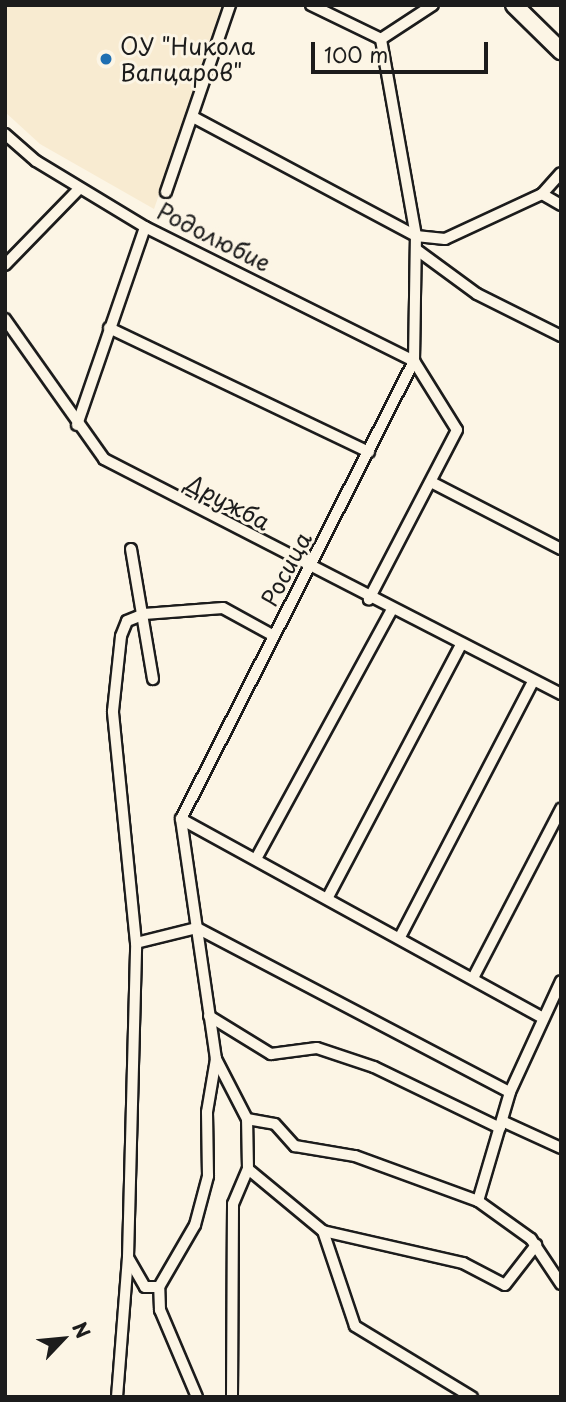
<!DOCTYPE html>
<meta charset="utf-8">
<style>
body{margin:0}
#map{position:relative;width:566px;height:1402px;overflow:hidden;background:#fcf5e5;font-family:"Playpen Sans",sans-serif}
div>[style]{position:absolute}
.built>*{inset:0;background:#f8ebd1}
.roads{filter:drop-shadow(2px 0 #1c1c1c) drop-shadow(-2px 0 #1c1c1c) drop-shadow(0 2px #1c1c1c) drop-shadow(0 -2px #1c1c1c)}
.street>*{height:10px;margin:-5px;padding:0 5px;transform-origin:5px;border-radius:5px;background:#fcf5e5}
.secondary>*{height:16px;margin:-8px;padding:0 8px;transform-origin:8px;border-radius:8px;background:#fcf5e5}
.dots>*{width:19px;height:19px;translate:-50% -50%;box-sizing:border-box;border:4px solid #fcf5e5;border-radius:50%}
span{translate:-50% -50%;white-space:nowrap;text-align:center;line-height:1.15;-webkit-text-stroke:6px #fcf5e5;paint-order:stroke}
.poi-label{font-size:23px;color:#1c1c1c}
.left{translate:0 -50%;text-align:left}
.street-label{font-size:23px;color:#1c1c1c}
.frame{position:absolute;inset:0;border:7px solid #1c1c1c;pointer-events:none}
.north{position:absolute;left:28px;top:1304px;width:70px;height:70px;-webkit-text-stroke:5px #fcf5e5;paint-order:stroke;rotate:64deg;font-size:19px;font-weight:700;line-height:28px;text-align:center;color:#1c1c1c}
.north::after{content:'';display:block;margin:auto;width:24px;height:32px;background:#1c1c1c;clip-path:polygon(50% 0,100% 100%,50% 72%,0 100%)}
.scale{position:absolute;left:311px;top:42px;width:177px;height:32px;box-sizing:border-box;border:4px solid #1c1c1c;border-top:0;padding-left:9px;font-size:21px;line-height:24px;white-space:nowrap;color:#1c1c1c;-webkit-text-stroke:5px #fcf5e5;paint-order:stroke}
</style>
<div id="map">
<div class="built">
<div style="clip-path:polygon(5px 5px,225px 5px,154px 209px,40px 144px,5px 112px)"></div>
</div>
<div class="roads">
<div class="street">
<div style="left:311px;top:5px;width:78px;rotate:25.9deg"></div>
<div style="left:381px;top:39px;width:62px;rotate:-33.2deg"></div>
<div style="left:193px;top:117px;width:253px;rotate:28.1deg"></div>
<div style="left:416px;top:236px;width:29px;rotate:6deg"></div>
<div style="left:445px;top:239px;width:107px;rotate:-24.9deg"></div>
<div style="left:542px;top:194px;width:28px;rotate:-48deg"></div>
<div style="left:5px;top:134px;width:41px;rotate:41.1deg"></div>
<div style="left:36px;top:161px;width:127px;rotate:31.2deg"></div>
<div style="left:145px;top:227px;width:301px;rotate:26.5deg"></div>
<div style="left:414px;top:361px;width:81px;rotate:58.1deg"></div>
<div style="left:457px;top:430px;width:191px;rotate:117.5deg"></div>
<div style="left:166px;top:192px;width:198px;rotate:-71.1deg"></div>
<div style="left:542px;top:194px;width:22px;rotate:30deg"></div>
<div style="left:417px;top:250px;width:74px;rotate:36.3deg"></div>
<div style="left:477px;top:294px;width:94px;rotate:26.6deg"></div>
<div style="left:5px;top:265px;width:106px;rotate:-45.8deg"></div>
<div style="left:5px;top:319px;width:171px;rotate:54.7deg"></div>
<div style="left:104px;top:459px;width:514px;rotate:27.21deg"></div>
<div style="left:109px;top:328px;width:288px;rotate:25.5deg"></div>
<div style="left:77px;top:425px;width:209px;rotate:-71deg"></div>
<div style="left:433px;top:483px;width:144px;rotate:27.3deg"></div>
<div style="left:131px;top:549px;width:132px;rotate:80.4deg"></div>
<div style="left:181px;top:819px;width:411px;rotate:28.8deg"></div>
<div style="left:257px;top:857px;width:280px;rotate:-61.4deg"></div>
<div style="left:328px;top:897px;width:285px;rotate:-62.2deg"></div>
<div style="left:400px;top:937px;width:288px;rotate:-62.5deg"></div>
<div style="left:136px;top:943px;width:63px;rotate:-13.8deg"></div>
<div style="left:197px;top:928px;width:353px;rotate:27.7deg"></div>
<div style="left:473px;top:978px;width:191px;rotate:-62.5deg"></div>
<div style="left:209px;top:1016px;width:73px;rotate:31.5deg"></div>
<div style="left:271px;top:1054px;width:46px;rotate:-7.4deg"></div>
<div style="left:317px;top:1048px;width:60px;rotate:18.4deg"></div>
<div style="left:374px;top:1067px;width:140px;rotate:25.8deg"></div>
<div style="left:247px;top:1119px;width:28px;rotate:10deg"></div>
<div style="left:275px;top:1124px;width:30px;rotate:48deg"></div>
<div style="left:295px;top:1146px;width:61px;rotate:9.5deg"></div>
<div style="left:355px;top:1156px;width:131px;rotate:20.1deg"></div>
<div style="left:478px;top:1201px;width:65px;rotate:35.6deg"></div>
<div style="left:531px;top:1239px;width:54px;rotate:56.3deg"></div>
<div style="left:502px;top:1121px;width:65px;rotate:24.6deg"></div>
<div style="left:248px;top:1169px;width:97px;rotate:39.6deg"></div>
<div style="left:323px;top:1231px;width:100px;rotate:71.4deg"></div>
<div style="left:355px;top:1326px;width:137px;rotate:31.3deg"></div>
<div style="left:478px;top:1201px;width:114px;rotate:-73.6deg"></div>
<div style="left:510px;top:1092px;width:122px;rotate:-65.3deg"></div>
<div style="left:323px;top:1231px;width:144px;rotate:12.9deg"></div>
<div style="left:463px;top:1263px;width:47px;rotate:27.6deg"></div>
<div style="left:505px;top:1285px;width:51px;rotate:-52.2deg"></div>
<div style="left:159px;top:1287px;width:14px;rotate:180deg"></div>
<div style="left:145px;top:1287px;width:34px;rotate:-120deg"></div>
<div style="left:128px;top:1257px;width:314px;rotate:-88.5deg"></div>
<div style="left:136px;top:943px;width:233px;rotate:-95.7deg"></div>
<div style="left:113px;top:711px;width:75px;rotate:-83.9deg"></div>
<div style="left:121px;top:636px;width:16px;rotate:-68deg"></div>
<div style="left:127px;top:621px;width:18px;rotate:-22deg"></div>
<div style="left:144px;top:614px;width:79px;rotate:-4.3deg"></div>
<div style="left:223px;top:608px;width:58px;rotate:28.8deg"></div>
<div style="left:117px;top:1397px;width:140px;rotate:-85.5deg"></div>
<div style="left:197px;top:1397px;width:95px;rotate:-113deg"></div>
<div style="left:160px;top:1310px;width:23px;rotate:-92deg"></div>
<div style="left:159px;top:1287px;width:72px;rotate:-59.9deg"></div>
<div style="left:195px;top:1225px;width:51px;rotate:-75.1deg"></div>
<div style="left:208px;top:1176px;width:64px;rotate:-90.9deg"></div>
<div style="left:207px;top:1112px;width:54px;rotate:-80.4deg"></div>
<div style="left:232px;top:1397px;width:193px;rotate:-89.7deg"></div>
<div style="left:233px;top:1204px;width:38px;rotate:-67deg"></div>
<div style="left:248px;top:1169px;width:50px;rotate:-91.1deg"></div>
<div style="left:247px;top:1119px;width:68px;rotate:-117.3deg"></div>
<div style="left:216px;top:1059px;width:243px;rotate:-98.3deg"></div>
<div style="left:181px;top:819px;width:514px;rotate:-63.04deg"></div>
<div style="left:414px;top:361px;width:125px;rotate:-89.1deg"></div>
<div style="left:416px;top:236px;width:200px;rotate:-100.1deg"></div>
</div>
<div class="secondary">
<div style="left:514px;top:5px;width:66px;rotate:44.4deg"></div>
</div>
</div>
<div class="dots">
<div style="left:106px;top:59px;background:#1f6fb2"></div>
</div>
<div class="poi-label">
<span class="left" style="left:120px;top:59px">ОУ "Никола<br>Вапцаров"</span>
</div>
<div class="street-label">
<span style="left:214px;top:237px;rotate:27deg">Родолюбие</span>
<span style="left:228px;top:502px;rotate:28deg">Дружба</span>
<span style="left:286px;top:569px;rotate:-62deg">Росица</span>
</div>
<div class="frame"></div>
<div class="north">N</div>
<div class="scale">100 m</div>
</div>
